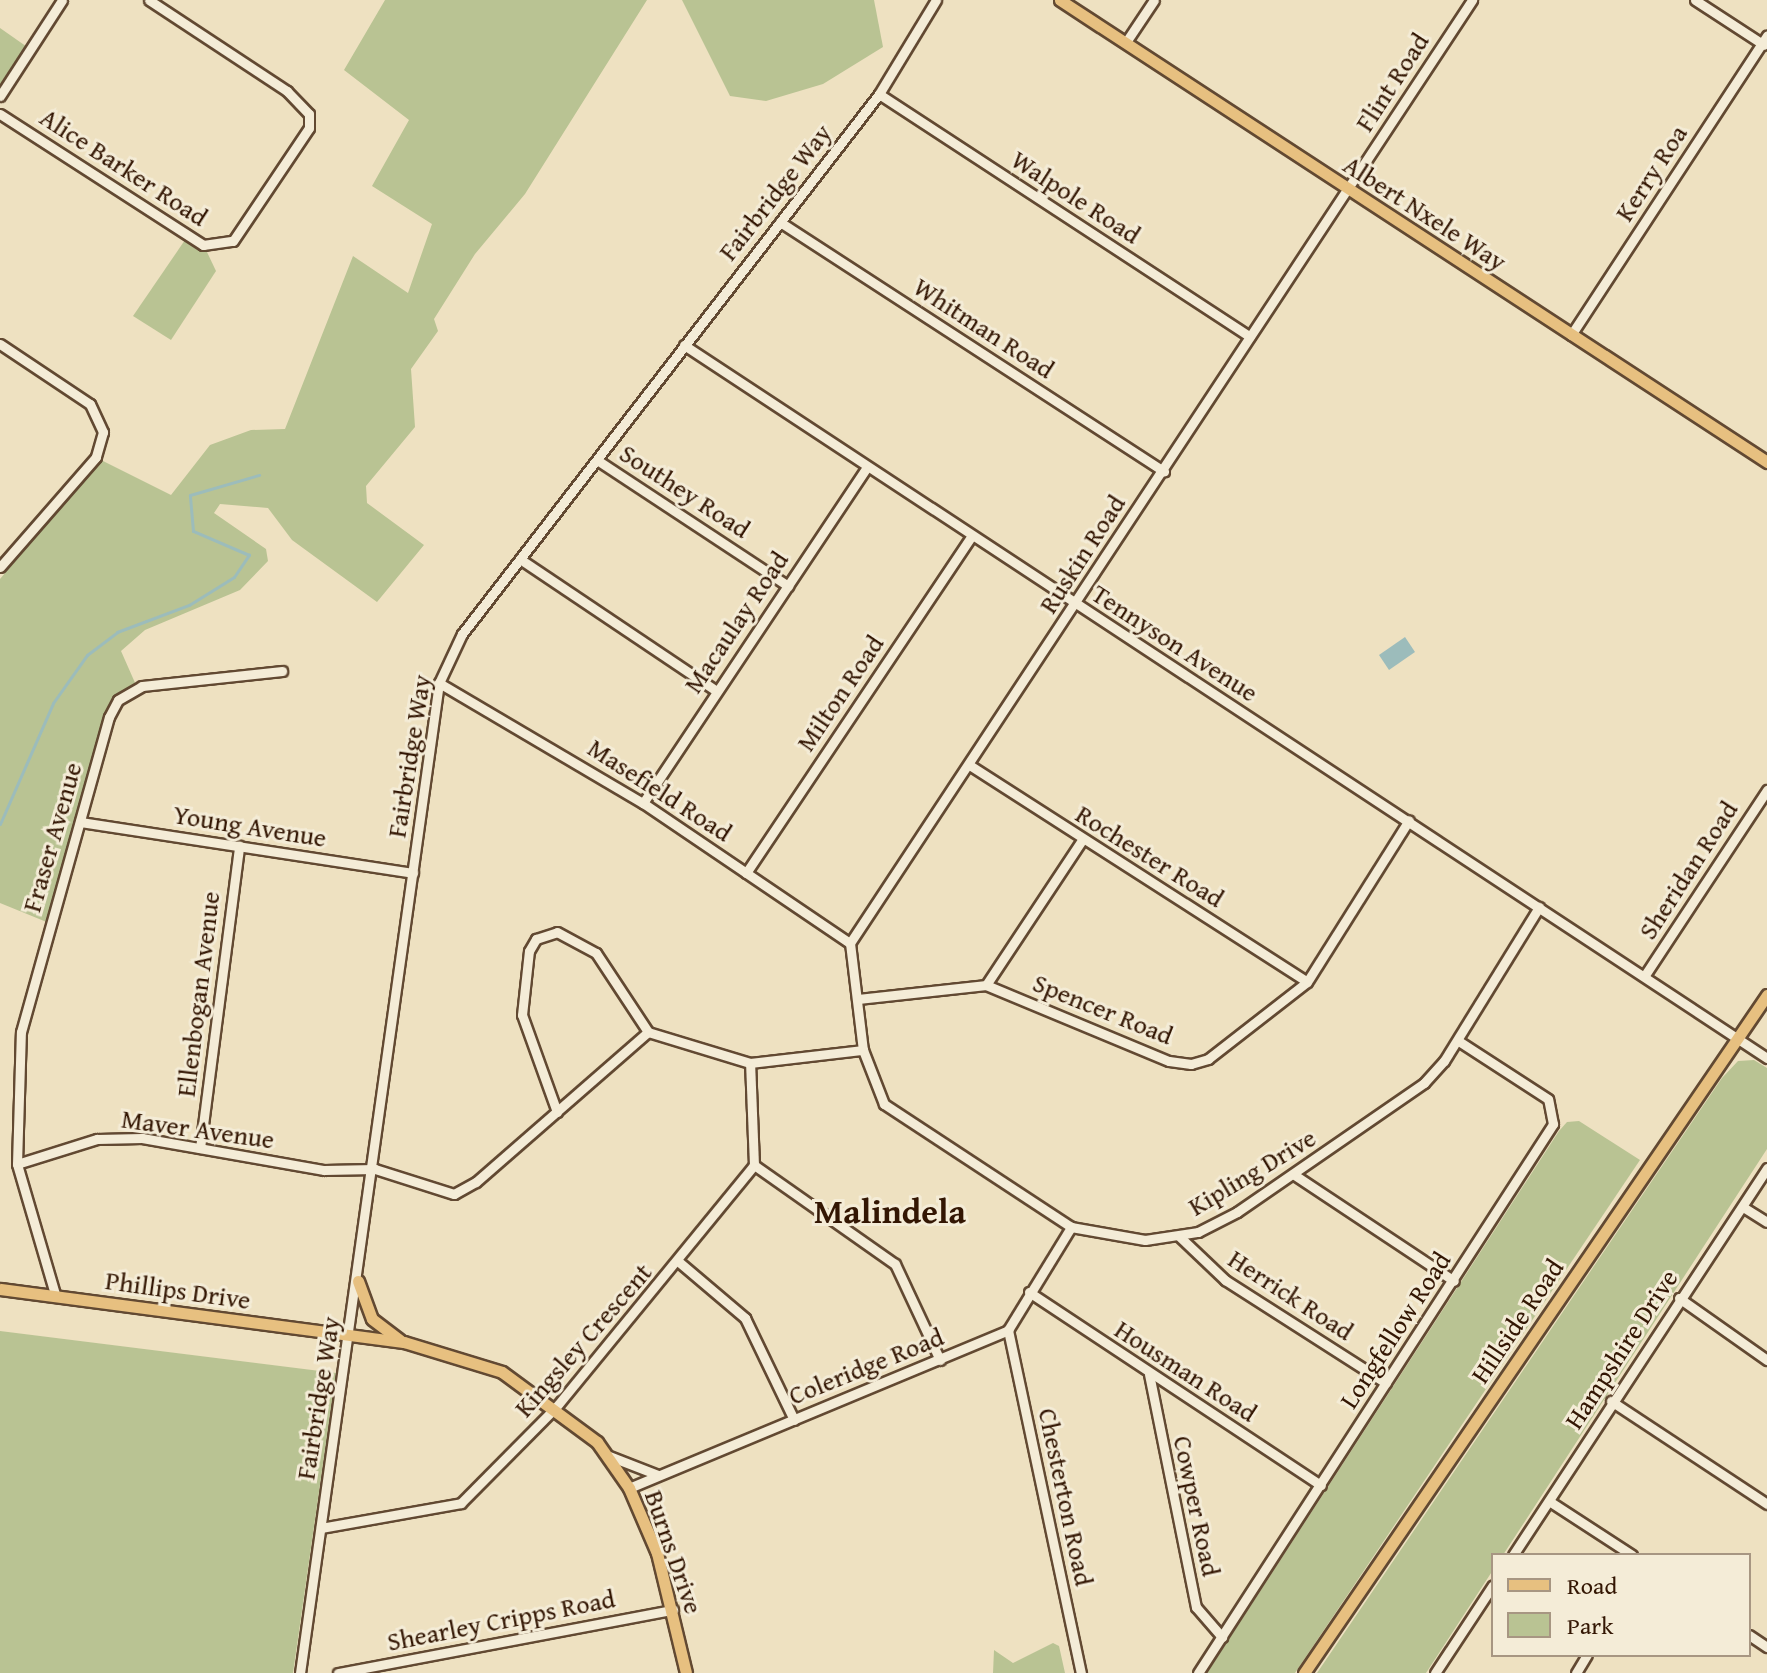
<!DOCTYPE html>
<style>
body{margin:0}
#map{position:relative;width:1767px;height:1673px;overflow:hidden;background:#eee1c1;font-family:"Gentium Book Plus",serif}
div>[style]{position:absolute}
.green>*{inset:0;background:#b9c393}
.water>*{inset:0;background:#9cbcbb}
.stream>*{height:3px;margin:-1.5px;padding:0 1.5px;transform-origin:1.5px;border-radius:1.5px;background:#9cbcbb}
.roads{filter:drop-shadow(2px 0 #624932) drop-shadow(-2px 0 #624932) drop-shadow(0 2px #624932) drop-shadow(0 -2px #624932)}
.minor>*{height:9px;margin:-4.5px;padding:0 4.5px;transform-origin:4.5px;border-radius:4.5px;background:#f4ecd7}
.major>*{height:11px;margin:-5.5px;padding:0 5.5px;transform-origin:5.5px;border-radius:5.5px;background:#e7c080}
span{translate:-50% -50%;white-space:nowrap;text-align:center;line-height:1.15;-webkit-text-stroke:6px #f4ecd7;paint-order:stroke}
.street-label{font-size:26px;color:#331603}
.district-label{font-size:34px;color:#331603;font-weight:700}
.legend{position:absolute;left:1491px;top:1553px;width:260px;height:104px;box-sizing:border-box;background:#f4ecd7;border:2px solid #a79682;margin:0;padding:10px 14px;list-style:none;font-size:24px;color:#331603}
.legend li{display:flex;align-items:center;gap:16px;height:40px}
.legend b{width:40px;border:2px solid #a79682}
</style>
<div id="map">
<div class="green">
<div style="clip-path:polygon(385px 0,647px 0,525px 194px,475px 254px,434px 319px,438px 331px,411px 369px,415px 427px,366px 486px,367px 503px,424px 545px,377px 602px,292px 540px,268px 508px,220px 504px,214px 513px,266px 549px,268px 561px,240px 590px,145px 630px,121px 651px,136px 685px,116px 699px,49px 923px,0 903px,0 579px,101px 460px,171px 495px,210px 445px,251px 430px,285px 429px,353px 256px,408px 293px,432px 224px,372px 186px,409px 120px,344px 70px)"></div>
<div style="clip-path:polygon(682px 0,874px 0,883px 47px,823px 84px,766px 101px,730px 96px)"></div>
<div style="clip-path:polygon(0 28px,30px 49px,0 93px)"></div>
<div style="clip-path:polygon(185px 240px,206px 250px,216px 271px,171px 340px,133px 316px)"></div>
<div style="clip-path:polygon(1754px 1060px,1767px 1068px,1767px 1149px,1503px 1555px,1493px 1555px,1493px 1570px,1426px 1673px,1317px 1673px,1722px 1078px,1738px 1061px)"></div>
<div style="clip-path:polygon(1579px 1121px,1640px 1160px,1295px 1673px,1207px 1673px,1559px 1131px,1567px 1122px)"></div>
<div style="clip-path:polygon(0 1331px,336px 1373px,293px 1673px,0 1673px)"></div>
<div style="clip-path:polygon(1053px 1643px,1059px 1646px,1065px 1673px,993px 1673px,994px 1650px,1013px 1663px)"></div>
</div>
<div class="water">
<div style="clip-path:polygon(1405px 637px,1415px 652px,1389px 670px,1379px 655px)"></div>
</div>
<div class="stream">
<div style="left:0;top:824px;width:132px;rotate:-66.3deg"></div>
<div style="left:53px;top:703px;width:59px;rotate:-54.7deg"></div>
<div style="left:87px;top:655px;width:38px;rotate:-37deg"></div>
<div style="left:117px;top:632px;width:77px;rotate:-20.6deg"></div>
<div style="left:189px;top:605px;width:53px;rotate:-31.9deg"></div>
<div style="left:234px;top:577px;width:27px;rotate:-56deg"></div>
<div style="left:249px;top:555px;width:61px;rotate:-156.8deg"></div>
<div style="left:193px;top:531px;width:36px;rotate:-95deg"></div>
<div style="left:190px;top:495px;width:72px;rotate:-16.2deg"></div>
</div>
<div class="roads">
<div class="minor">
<div style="left:1695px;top:0;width:82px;rotate:33.1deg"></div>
<div style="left:1126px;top:42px;width:50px;rotate:-56.3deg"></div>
<div style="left:879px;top:94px;width:443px;rotate:33.2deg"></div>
<div style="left:0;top:96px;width:114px;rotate:-57.1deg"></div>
<div style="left:0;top:114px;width:242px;rotate:32.8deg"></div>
<div style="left:203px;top:245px;width:30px;rotate:-8deg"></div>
<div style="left:233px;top:241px;width:136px;rotate:-56.1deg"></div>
<div style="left:309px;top:128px;width:14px;rotate:-90deg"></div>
<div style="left:309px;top:114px;width:32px;rotate:-134deg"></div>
<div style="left:287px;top:91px;width:165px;rotate:-146.6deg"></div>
<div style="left:780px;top:222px;width:458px;rotate:33deg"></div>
<div style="left:1571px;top:335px;width:358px;rotate:-56.8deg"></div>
<div style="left:0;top:344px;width:108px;rotate:33.7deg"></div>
<div style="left:90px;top:404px;width:31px;rotate:65deg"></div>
<div style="left:103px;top:432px;width:26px;rotate:106deg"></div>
<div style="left:96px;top:457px;width:146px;rotate:131.1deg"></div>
<div style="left:684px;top:345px;width:1297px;rotate:33.36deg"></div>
<div style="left:597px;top:460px;width:229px;rotate:33.4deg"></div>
<div style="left:520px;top:559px;width:235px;rotate:33.9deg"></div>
<div style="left:439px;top:683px;width:237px;rotate:30.5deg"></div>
<div style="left:643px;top:803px;width:250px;rotate:34.1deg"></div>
<div style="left:971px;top:766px;width:399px;rotate:32.7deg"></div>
<div style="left:643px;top:803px;width:402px;rotate:-56.3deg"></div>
<div style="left:80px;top:822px;width:337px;rotate:8.7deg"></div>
<div style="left:746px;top:873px;width:404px;rotate:-56.2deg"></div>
<div style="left:850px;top:943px;width:1130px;rotate:-56.59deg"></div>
<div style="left:850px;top:943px;width:108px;rotate:83.1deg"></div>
<div style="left:863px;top:1050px;width:58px;rotate:68.7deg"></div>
<div style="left:884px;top:1104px;width:224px;rotate:33.3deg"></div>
<div style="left:1071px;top:1227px;width:75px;rotate:10deg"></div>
<div style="left:1145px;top:1240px;width:54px;rotate:-8.6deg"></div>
<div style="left:1198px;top:1232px;width:44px;rotate:-27.1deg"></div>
<div style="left:1237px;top:1212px;width:227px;rotate:-34.6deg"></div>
<div style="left:1424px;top:1083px;width:30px;rotate:-48deg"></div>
<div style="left:1444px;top:1061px;width:181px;rotate:-58.3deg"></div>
<div style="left:1645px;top:975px;width:222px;rotate:-56.6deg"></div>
<div style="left:986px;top:985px;width:174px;rotate:-56.5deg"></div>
<div style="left:858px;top:999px;width:129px;rotate:-6.2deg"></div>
<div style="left:986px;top:985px;width:198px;rotate:22.6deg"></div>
<div style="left:1169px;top:1061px;width:22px;rotate:8deg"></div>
<div style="left:1191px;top:1064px;width:18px;rotate:-16deg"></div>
<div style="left:1208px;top:1059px;width:125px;rotate:-37.9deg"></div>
<div style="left:1307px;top:982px;width:191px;rotate:-57.8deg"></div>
<div style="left:557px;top:1112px;width:103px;rotate:-109.8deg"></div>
<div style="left:522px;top:1015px;width:64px;rotate:-83.8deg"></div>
<div style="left:529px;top:951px;width:14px;rotate:-60deg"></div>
<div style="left:536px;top:939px;width:22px;rotate:-18deg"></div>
<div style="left:557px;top:932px;width:44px;rotate:28.3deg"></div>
<div style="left:596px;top:953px;width:95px;rotate:56.6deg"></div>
<div style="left:200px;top:1148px;width:305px;rotate:-82.6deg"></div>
<div style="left:17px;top:1164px;width:84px;rotate:-17.4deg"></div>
<div style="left:97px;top:1139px;width:45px;rotate:-1.3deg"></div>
<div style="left:142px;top:1138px;width:185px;rotate:10deg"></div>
<div style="left:324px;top:1170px;width:51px;rotate:-1.1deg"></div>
<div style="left:375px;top:1169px;width:83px;rotate:17.6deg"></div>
<div style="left:454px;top:1194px;width:25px;rotate:-29deg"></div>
<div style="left:476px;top:1182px;width:228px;rotate:-41.1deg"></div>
<div style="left:648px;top:1032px;width:107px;rotate:16.9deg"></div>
<div style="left:750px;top:1063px;width:114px;rotate:-6.6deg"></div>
<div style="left:754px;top:1165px;width:172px;rotate:35.1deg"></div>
<div style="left:895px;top:1264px;width:106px;rotate:64.9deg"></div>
<div style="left:1293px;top:1174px;width:193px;rotate:33.6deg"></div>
<div style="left:1743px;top:1207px;width:28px;rotate:32deg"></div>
<div style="left:1179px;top:1236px;width:64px;rotate:43.7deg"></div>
<div style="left:1225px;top:1280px;width:191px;rotate:32.6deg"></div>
<div style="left:679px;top:1262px;width:87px;rotate:40.3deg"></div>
<div style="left:745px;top:1318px;width:113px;rotate:64.3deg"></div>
<div style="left:1029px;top:1292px;width:350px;rotate:33.5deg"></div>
<div style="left:55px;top:1294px;width:135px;rotate:-106.3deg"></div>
<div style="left:17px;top:1164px;width:132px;rotate:-88.3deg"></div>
<div style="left:21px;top:1032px;width:327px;rotate:-74.4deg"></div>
<div style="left:109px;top:717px;width:19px;rotate:-62deg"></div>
<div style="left:118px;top:700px;width:28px;rotate:-30deg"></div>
<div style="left:142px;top:686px;width:141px;rotate:-6.1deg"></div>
<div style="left:1679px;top:1298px;width:108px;rotate:35.2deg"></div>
<div style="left:1008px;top:1330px;width:351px;rotate:78deg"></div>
<div style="left:1149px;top:1374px;width:238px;rotate:78.6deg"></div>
<div style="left:1196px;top:1607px;width:40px;rotate:49deg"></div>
<div style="left:1611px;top:1401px;width:187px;rotate:33.4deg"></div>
<div style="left:609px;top:1456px;width:53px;rotate:21.2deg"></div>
<div style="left:629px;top:1488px;width:411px;rotate:-22.6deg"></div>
<div style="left:1008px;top:1330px;width:121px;rotate:-58.5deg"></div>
<div style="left:1549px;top:1501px;width:99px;rotate:33deg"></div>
<div style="left:321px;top:1528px;width:142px;rotate:-10.1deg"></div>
<div style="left:461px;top:1503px;width:135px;rotate:-45.3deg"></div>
<div style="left:556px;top:1407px;width:313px;rotate:-50.7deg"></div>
<div style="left:754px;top:1165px;width:102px;rotate:-92.2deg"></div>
<div style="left:1513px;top:1555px;width:463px;rotate:-56.7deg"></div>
<div style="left:1749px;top:1635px;width:22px;rotate:34deg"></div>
<div style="left:300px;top:1673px;width:1000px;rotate:-82.01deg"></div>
<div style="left:439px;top:683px;width:54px;rotate:-64.9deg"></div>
<div style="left:462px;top:634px;width:682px;rotate:-52.32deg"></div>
<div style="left:879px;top:94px;width:110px;rotate:-58.8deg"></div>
<div style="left:338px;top:1673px;width:341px;rotate:-10.7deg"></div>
<div style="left:1198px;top:1673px;width:654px;rotate:-57.11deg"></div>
<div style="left:1553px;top:1124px;width:25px;rotate:-101deg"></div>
<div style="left:1548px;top:1099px;width:108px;rotate:-147deg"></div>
<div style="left:1435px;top:1673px;width:105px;rotate:-56.6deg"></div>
<div style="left:1576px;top:1673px;width:21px;rotate:-59deg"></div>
</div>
<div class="major">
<div style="left:1060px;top:0;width:845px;rotate:33.16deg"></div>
<div style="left:358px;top:1281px;width:40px;rotate:69.8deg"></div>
<div style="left:372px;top:1319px;width:35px;rotate:37deg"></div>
<div style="left:0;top:1289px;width:407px;rotate:7.5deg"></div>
<div style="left:404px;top:1342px;width:102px;rotate:17deg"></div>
<div style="left:502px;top:1372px;width:118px;rotate:36.4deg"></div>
<div style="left:597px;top:1442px;width:56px;rotate:55.2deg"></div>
<div style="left:629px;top:1488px;width:71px;rotate:66.7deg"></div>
<div style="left:657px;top:1553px;width:123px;rotate:76.4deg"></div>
<div style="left:1304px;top:1673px;width:821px;rotate:-55.67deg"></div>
</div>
</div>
<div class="street-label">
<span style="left:1392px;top:82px;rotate:-57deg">Flint Road</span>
<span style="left:124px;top:167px;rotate:33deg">Alice Barker Road</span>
<span style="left:1651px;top:173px;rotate:-57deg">Kerry Roa</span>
<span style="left:775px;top:192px;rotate:-52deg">Fairbridge Way</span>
<span style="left:1076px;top:197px;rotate:33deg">Walpole Road</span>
<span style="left:1425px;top:213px;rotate:33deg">Albert Nxele Way</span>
<span style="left:984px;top:328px;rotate:33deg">Whitman Road</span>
<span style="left:685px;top:491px;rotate:33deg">Southey Road</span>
<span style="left:1082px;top:554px;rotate:-57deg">Ruskin Road</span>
<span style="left:736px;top:622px;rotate:-56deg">Macaulay Road</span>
<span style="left:1175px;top:643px;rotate:33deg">Tennyson Avenue</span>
<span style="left:840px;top:693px;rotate:-56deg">Milton Road</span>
<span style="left:409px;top:756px;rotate:-81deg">Fairbridge Way</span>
<span style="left:660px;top:790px;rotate:33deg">Masefield Road</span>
<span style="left:250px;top:826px;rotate:9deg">Young Avenue</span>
<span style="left:52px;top:837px;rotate:-74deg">Fraser Avenue</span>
<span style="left:1150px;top:856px;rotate:32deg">Rochester Road</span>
<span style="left:1688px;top:870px;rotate:-57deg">Sheridan Road</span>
<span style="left:198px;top:994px;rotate:-83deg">Ellenbogan Avenue</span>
<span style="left:1103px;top:1009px;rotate:22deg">Spencer Road</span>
<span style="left:198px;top:1129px;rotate:8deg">Maver Avenue</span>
<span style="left:1252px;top:1172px;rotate:-31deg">Kipling Drive</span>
<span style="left:178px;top:1290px;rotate:8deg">Phillips Drive</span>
<span style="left:1291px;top:1295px;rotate:33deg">Herrick Road</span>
<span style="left:1517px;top:1321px;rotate:-56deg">Hillside Road</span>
<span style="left:1395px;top:1330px;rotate:-57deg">Longfellow Road</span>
<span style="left:583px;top:1340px;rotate:-49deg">Kingsley Crescent</span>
<span style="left:1621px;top:1349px;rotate:-57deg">Hampshire Drive</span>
<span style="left:866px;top:1366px;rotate:-22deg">Coleridge Road</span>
<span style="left:1186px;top:1371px;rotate:33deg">Housman Road</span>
<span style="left:318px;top:1398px;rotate:-81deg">Fairbridge Way</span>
<span style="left:1066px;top:1497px;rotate:78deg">Chesterton Road</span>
<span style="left:1197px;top:1506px;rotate:78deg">Cowper Road</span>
<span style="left:674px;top:1552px;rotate:71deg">Burns Drive</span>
<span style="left:501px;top:1620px;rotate:-11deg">Shearley Cripps Road</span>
</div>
<div class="district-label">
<span style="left:890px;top:1211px">Malindela</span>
</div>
<ul class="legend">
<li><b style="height:10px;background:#e7c080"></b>Road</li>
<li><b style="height:22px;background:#b9c393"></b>Park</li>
</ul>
</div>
